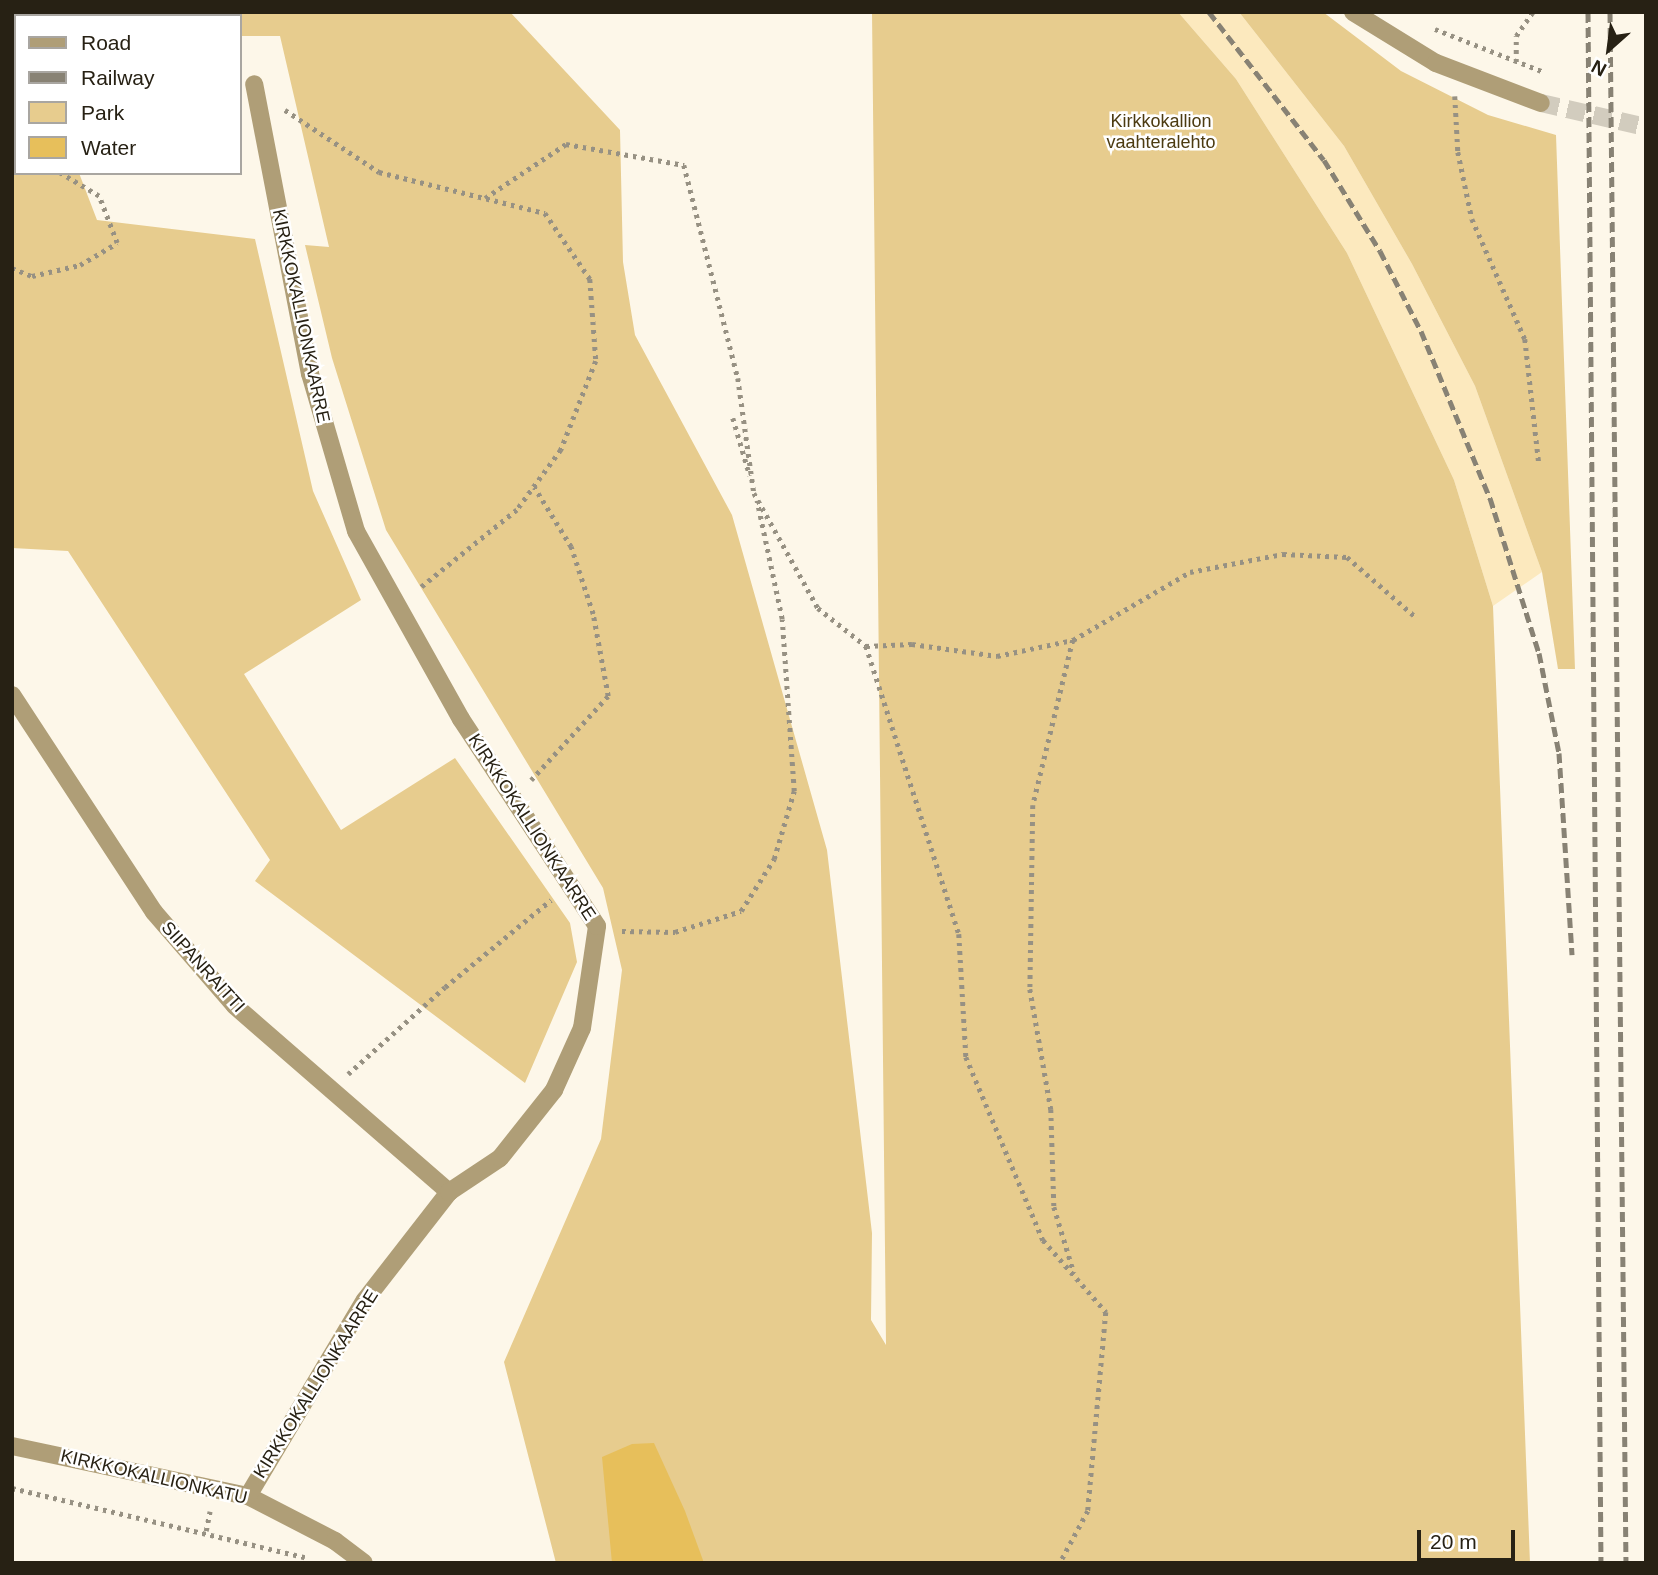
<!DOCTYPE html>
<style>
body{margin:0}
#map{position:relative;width:1658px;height:1575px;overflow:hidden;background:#fdf7e9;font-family:Arial,sans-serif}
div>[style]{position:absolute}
.built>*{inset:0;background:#fce9be}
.green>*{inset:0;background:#e7cc8e}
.water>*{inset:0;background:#e7bf5b}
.minor-tunnel>*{height:18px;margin-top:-9px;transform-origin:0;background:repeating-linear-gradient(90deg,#d2ccbe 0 18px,transparent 0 27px)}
.path>*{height:4.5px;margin-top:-2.25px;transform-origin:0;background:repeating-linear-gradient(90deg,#979183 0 3.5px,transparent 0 8.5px)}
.minor>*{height:18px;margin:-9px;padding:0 9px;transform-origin:9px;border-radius:9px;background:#af9e77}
.rail>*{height:5px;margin-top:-2.5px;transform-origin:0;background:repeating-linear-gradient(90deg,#888274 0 10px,transparent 0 15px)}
span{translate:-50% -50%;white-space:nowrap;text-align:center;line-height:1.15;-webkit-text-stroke:5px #fff;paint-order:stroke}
.park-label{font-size:18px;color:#4c3b11}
.street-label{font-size:18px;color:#272114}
.frame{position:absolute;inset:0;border:14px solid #272114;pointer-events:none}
.legend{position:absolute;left:14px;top:14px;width:228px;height:161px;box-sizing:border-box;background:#fff;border:2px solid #a9a6a1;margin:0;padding:9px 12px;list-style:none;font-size:21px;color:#272114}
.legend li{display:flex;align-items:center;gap:14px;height:35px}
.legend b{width:35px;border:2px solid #a9a6a1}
.north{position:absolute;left:1574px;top:14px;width:70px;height:70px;-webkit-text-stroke:5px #fff;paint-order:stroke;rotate:208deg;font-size:19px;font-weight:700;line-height:28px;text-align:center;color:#272114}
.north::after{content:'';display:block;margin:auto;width:24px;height:32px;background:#272114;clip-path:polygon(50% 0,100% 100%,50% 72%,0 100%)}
.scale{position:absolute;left:1417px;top:1530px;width:98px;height:32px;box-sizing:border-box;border:4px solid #272114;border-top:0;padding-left:9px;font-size:21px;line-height:24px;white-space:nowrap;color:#272114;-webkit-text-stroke:5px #fff;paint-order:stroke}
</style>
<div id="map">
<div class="built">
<div style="clip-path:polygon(1178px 12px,1239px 12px,1344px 146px,1412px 264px,1475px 386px,1542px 572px,1493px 606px,1454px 480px,1347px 253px,1236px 79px)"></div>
</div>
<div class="green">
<div style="clip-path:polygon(12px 12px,510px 12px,620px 130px,623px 262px,635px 335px,732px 515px,827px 850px,872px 1233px,871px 1320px,886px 1345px,872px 12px,1178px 12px,1236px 79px,1347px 253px,1454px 480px,1493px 606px,1530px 1563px,556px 1563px,504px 1362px,601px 1139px,622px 970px,603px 888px,386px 530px,332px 358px,305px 245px,329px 247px,280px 36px,240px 36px,240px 16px,16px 16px,16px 173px,79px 173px,97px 220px,255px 239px,313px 491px,361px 600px,244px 674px,341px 830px,455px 758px,570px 923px,577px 962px,525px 1083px,255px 881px,270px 860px,68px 551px,12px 548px)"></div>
<div style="clip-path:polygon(1239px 12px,1323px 12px,1401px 71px,1488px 115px,1556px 135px,1575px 669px,1558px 669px,1542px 572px,1475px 386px,1412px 264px,1344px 146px)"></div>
</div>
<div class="water">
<div style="clip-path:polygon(654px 1443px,685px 1511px,704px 1563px,612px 1563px,602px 1457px,632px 1444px)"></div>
</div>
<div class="minor-tunnel">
<div style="left:1541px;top:103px;width:108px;rotate:12.9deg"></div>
</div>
<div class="path">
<div style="left:186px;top:12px;width:5px;rotate:53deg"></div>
<div style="left:1435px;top:29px;width:117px;rotate:21.5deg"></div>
<div style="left:1516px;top:62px;width:26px;rotate:-90deg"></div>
<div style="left:1516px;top:36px;width:29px;rotate:-55deg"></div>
<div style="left:1455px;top:96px;width:56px;rotate:86.9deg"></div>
<div style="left:1458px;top:152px;width:68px;rotate:78.2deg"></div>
<div style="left:1472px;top:219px;width:131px;rotate:66.2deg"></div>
<div style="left:1525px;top:339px;width:125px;rotate:83.6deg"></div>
<div style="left:285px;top:110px;width:113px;rotate:33.4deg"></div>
<div style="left:379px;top:172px;width:171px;rotate:13.9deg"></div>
<div style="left:545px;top:213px;width:80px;rotate:55.7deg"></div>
<div style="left:590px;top:279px;width:82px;rotate:85.8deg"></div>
<div style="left:596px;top:361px;width:96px;rotate:111.5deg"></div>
<div style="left:561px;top:450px;width:74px;rotate:126.3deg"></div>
<div style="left:517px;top:510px;width:127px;rotate:141.1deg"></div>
<div style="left:12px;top:155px;width:4px;rotate:14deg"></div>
<div style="left:485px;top:198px;width:97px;rotate:-33.7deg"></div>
<div style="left:566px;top:144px;width:120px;rotate:10.1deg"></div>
<div style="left:684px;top:165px;width:220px;rotate:75.8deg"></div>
<div style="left:738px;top:378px;width:116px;rotate:82.1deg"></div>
<div style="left:754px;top:493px;width:132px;rotate:60.9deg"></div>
<div style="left:818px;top:608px;width:61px;rotate:38.4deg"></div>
<div style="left:866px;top:646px;width:303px;rotate:72.1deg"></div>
<div style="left:959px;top:934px;width:123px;rotate:86.7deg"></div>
<div style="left:966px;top:1057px;width:199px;rotate:67.2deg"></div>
<div style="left:1043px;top:1240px;width:96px;rotate:48.8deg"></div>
<div style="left:1106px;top:1312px;width:200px;rotate:95.2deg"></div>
<div style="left:1088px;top:1511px;width:59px;rotate:118.3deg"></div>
<div style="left:12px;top:268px;width:22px;rotate:22deg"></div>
<div style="left:32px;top:276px;width:49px;rotate:-12.9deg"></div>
<div style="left:80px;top:265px;width:43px;rotate:-30.7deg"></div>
<div style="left:117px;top:243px;width:50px;rotate:-111deg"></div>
<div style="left:99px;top:196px;width:45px;rotate:-149.5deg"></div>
<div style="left:733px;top:418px;width:60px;rotate:73.7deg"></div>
<div style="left:1073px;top:640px;width:170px;rotate:103.6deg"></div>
<div style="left:1033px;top:805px;width:184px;rotate:90.9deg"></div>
<div style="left:1030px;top:989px;width:122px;rotate:80.1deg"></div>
<div style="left:1051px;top:1109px;width:98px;rotate:88.2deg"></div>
<div style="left:1054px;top:1207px;width:69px;rotate:73.1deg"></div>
<div style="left:866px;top:646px;width:46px;rotate:-2.5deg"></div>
<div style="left:912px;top:644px;width:86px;rotate:8deg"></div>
<div style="left:997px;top:656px;width:78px;rotate:-11.9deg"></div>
<div style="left:1073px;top:640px;width:135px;rotate:-30.2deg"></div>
<div style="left:1190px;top:572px;width:95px;rotate:-11deg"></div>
<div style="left:1283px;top:554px;width:64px;rotate:2.7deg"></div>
<div style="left:1347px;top:557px;width:93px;rotate:41.1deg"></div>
<div style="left:531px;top:780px;width:114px;rotate:-47.5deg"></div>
<div style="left:608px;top:696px;width:83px;rotate:-100.4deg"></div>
<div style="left:593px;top:614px;width:71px;rotate:-108.2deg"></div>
<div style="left:571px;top:547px;width:70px;rotate:-121.7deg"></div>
<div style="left:622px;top:931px;width:53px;rotate:1.1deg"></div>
<div style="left:675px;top:932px;width:69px;rotate:-17.7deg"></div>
<div style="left:741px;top:911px;width:62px;rotate:-57.6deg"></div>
<div style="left:774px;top:859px;width:71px;rotate:-73.6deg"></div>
<div style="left:794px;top:791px;width:172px;rotate:-94deg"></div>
<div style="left:782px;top:619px;width:121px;rotate:-102deg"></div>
<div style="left:348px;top:1074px;width:130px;rotate:-41.9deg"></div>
<div style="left:445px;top:987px;width:137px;rotate:-39.4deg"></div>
<div style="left:12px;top:1488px;width:301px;rotate:13.3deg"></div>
<div style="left:206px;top:1531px;width:20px;rotate:-79deg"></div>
</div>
<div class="minor">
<div style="left:1353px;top:12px;width:97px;rotate:31.6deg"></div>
<div style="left:1436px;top:63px;width:112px;rotate:20.9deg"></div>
<div style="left:12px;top:695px;width:259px;rotate:56.8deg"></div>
<div style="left:154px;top:912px;width:124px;rotate:49.2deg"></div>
<div style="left:235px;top:1006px;width:284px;rotate:41deg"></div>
<div style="left:12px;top:1446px;width:241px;rotate:12deg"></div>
<div style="left:248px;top:1496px;width:98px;rotate:27.3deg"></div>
<div style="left:335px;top:1541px;width:36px;rotate:37deg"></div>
<div style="left:248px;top:1496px;width:228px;rotate:-59.2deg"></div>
<div style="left:365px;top:1300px;width:137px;rotate:-52.1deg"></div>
<div style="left:449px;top:1192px;width:61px;rotate:-33.7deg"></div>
<div style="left:500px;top:1158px;width:87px;rotate:-51.5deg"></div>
<div style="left:554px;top:1090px;width:68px;rotate:-65.7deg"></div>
<div style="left:582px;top:1028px;width:103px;rotate:-81.6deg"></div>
<div style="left:597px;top:926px;width:248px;rotate:-123.3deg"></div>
<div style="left:461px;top:719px;width:215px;rotate:-119.2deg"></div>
<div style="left:356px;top:531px;width:164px;rotate:-106.3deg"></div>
<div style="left:310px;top:374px;width:295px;rotate:-100.9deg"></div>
</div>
<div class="rail">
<div style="left:1209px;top:12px;width:187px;rotate:52.2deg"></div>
<div style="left:1324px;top:160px;width:107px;rotate:58.4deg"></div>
<div style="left:1380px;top:251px;width:90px;rotate:62.9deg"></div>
<div style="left:1421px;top:331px;width:181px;rotate:67.6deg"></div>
<div style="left:1490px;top:498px;width:163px;rotate:72.5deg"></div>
<div style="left:1539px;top:653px;width:102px;rotate:78.7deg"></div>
<div style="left:1559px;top:753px;width:202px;rotate:86.3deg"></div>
<div style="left:1588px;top:12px;width:1551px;rotate:89.52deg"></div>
<div style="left:1610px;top:12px;width:1551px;rotate:89.41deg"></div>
</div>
<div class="park-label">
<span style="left:1161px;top:132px">Kirkkokallion<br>vaahteralehto</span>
</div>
<div class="street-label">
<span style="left:301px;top:316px;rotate:78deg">KIRKKOKALLIONKAARRE</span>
<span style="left:532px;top:827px;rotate:57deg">KIRKKOKALLIONKAARRE</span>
<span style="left:203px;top:967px;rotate:48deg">SIIPANRAITTI</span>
<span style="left:316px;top:1384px;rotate:-58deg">KIRKKOKALLIONKAARRE</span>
<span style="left:154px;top:1477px;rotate:13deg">KIRKKOKALLIONKATU</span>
</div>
<div class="frame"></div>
<ul class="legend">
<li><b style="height:9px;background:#af9e77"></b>Road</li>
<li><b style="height:9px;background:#888274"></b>Railway</li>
<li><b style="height:19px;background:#e7cc8e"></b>Park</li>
<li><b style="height:19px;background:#e7bf5b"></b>Water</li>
</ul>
<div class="north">N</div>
<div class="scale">20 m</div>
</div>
